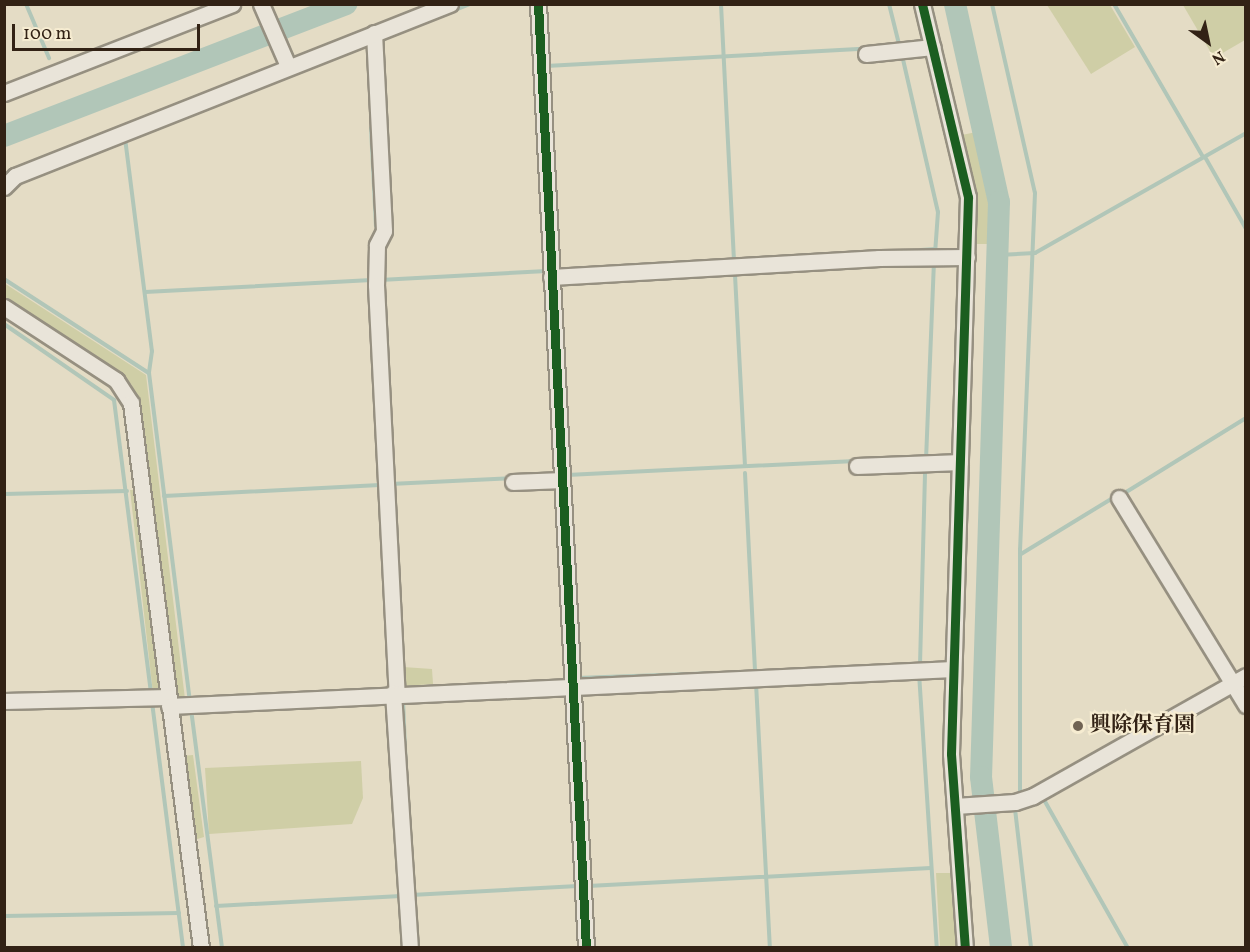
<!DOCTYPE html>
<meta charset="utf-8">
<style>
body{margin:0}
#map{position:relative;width:1250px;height:952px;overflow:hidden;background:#e4dcc5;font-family:Vollkorn,"Noto Serif JP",serif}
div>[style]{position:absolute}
.green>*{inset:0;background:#cfcea6}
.stream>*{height:4px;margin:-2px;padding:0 2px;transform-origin:2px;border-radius:2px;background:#b1c6b8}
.river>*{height:22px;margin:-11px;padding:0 11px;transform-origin:11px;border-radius:11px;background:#b1c6b8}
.roads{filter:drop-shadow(2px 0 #969081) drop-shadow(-2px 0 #969081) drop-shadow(0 2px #969081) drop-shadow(0 -2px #969081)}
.minor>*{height:15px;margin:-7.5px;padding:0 7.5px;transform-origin:7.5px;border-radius:7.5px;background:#e9e4d9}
.cycleway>*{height:9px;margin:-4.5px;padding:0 4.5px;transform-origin:4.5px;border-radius:4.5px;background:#1b5e20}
.dots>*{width:16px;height:16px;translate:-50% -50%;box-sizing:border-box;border:3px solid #f6ecd1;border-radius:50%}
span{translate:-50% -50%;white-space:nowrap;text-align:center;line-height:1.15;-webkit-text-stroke:4.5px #f6ecd1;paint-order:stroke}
.poi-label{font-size:21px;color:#322215;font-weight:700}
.left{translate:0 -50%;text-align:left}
.frame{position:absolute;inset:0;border:6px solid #322215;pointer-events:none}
.north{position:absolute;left:1178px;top:12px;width:60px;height:60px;-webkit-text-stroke:4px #f6ecd1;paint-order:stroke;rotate:147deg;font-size:16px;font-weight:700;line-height:24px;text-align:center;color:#322215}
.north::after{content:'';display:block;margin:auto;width:21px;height:27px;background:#322215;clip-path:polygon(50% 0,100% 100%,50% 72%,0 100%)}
.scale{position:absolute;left:12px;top:24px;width:188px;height:27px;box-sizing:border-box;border:3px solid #322215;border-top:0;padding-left:8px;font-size:18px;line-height:21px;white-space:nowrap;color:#322215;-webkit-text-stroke:4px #f6ecd1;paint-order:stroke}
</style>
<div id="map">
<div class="green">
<div style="clip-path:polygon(1047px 5px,1110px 5px,1135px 47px,1091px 74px)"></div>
<div style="clip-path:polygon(1183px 5px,1245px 5px,1245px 40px,1214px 58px)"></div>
<div style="clip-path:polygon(981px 131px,991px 179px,994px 244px,974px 244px,974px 190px,962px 135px)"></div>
<div style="clip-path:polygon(4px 283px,146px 375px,185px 699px,177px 700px,132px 385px,5px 300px)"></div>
<div style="clip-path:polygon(130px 490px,136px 490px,160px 686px,153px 693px)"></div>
<div style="clip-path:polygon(403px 667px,432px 669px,433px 684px,404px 686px)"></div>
<div style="clip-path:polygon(193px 755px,204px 837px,194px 840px,181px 756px)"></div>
<div style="clip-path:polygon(361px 761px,363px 798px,352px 824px,209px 834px,205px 768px)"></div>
<div style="clip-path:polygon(936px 873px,950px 873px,957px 947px,940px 947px)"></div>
</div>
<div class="stream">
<div style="left:26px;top:4px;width:59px;rotate:66.9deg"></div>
<div style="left:721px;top:4px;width:257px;rotate:87.1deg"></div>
<div style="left:889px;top:4px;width:45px;rotate:76deg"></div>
<div style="left:992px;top:4px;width:194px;rotate:77.2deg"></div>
<div style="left:1035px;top:193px;width:356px;rotate:92.4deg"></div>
<div style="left:1020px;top:549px;width:244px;rotate:90deg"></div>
<div style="left:1114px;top:4px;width:177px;rotate:59.8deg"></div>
<div style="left:433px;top:19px;width:40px;rotate:-22deg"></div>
<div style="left:282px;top:30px;width:30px;rotate:69deg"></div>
<div style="left:902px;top:55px;width:161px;rotate:77.1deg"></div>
<div style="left:938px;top:212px;width:42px;rotate:94.1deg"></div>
<div style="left:546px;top:66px;width:317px;rotate:-3.1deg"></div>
<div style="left:371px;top:128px;width:98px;rotate:87.1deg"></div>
<div style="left:125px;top:138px;width:215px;rotate:82.8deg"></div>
<div style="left:152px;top:351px;width:22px;rotate:98deg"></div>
<div style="left:1205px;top:157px;width:83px;rotate:60.3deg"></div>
<div style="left:921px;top:250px;width:14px;rotate:-4deg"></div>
<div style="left:999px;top:255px;width:36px;rotate:-3deg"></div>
<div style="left:1035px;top:253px;width:243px;rotate:-29.6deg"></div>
<div style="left:735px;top:275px;width:191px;rotate:87deg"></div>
<div style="left:4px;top:279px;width:173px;rotate:33deg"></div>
<div style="left:149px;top:373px;width:331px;rotate:82.9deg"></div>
<div style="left:380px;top:280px;width:167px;rotate:-3.1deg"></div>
<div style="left:145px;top:292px;width:227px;rotate:-3deg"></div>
<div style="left:4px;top:324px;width:134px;rotate:34.6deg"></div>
<div style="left:114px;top:400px;width:296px;rotate:82.8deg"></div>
<div style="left:926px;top:460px;width:199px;rotate:-87.7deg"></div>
<div style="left:745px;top:473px;width:199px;rotate:87.1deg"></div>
<div style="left:567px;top:475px;width:289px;rotate:-2.8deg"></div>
<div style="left:390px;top:484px;width:121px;rotate:-2.8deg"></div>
<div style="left:4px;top:494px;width:123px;rotate:-1.4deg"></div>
<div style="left:1123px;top:494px;width:145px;rotate:-31.7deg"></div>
<div style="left:164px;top:496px;width:216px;rotate:-2.9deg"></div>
<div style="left:1021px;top:554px;width:111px;rotate:-31.4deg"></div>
<div style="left:920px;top:665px;width:197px;rotate:-88.5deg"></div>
<div style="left:919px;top:673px;width:276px;rotate:86.3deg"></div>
<div style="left:577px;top:678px;width:141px;rotate:-2deg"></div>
<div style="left:756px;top:683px;width:265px;rotate:87deg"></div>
<div style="left:403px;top:700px;width:94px;rotate:87.6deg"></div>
<div style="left:152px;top:702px;width:248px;rotate:82.8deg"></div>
<div style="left:191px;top:709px;width:241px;rotate:82.6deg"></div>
<div style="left:1043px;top:798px;width:172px;rotate:60.5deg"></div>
<div style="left:1015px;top:809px;width:140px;rotate:83.4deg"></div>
<div style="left:987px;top:813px;width:23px;rotate:-10deg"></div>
<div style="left:588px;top:886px;width:343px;rotate:-3deg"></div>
<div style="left:411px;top:895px;width:167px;rotate:-3.1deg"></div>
<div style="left:216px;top:906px;width:185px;rotate:-3.1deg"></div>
<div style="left:4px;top:916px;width:175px;rotate:-1deg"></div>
</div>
<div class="river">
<div style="left:955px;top:4px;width:203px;rotate:77.5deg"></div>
<div style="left:999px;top:202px;width:575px;rotate:91.79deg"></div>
<div style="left:981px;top:777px;width:172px;rotate:83.3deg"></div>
<div style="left:4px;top:136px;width:367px;rotate:-21.1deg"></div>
</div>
<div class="roads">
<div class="minor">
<div style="left:261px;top:4px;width:68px;rotate:66.5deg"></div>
<div style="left:538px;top:4px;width:945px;rotate:87.09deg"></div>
<div style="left:922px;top:4px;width:198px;rotate:76.6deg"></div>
<div style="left:968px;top:197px;width:557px;rotate:91.75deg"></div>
<div style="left:951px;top:754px;width:195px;rotate:85.9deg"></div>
<div style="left:374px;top:33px;width:198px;rotate:87.1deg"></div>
<div style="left:384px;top:231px;width:16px;rotate:117deg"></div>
<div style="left:377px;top:245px;width:40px;rotate:91.4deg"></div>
<div style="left:376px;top:285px;width:409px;rotate:87.1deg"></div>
<div style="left:866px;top:54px;width:67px;rotate:-6deg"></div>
<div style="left:4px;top:93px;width:245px;rotate:-21.3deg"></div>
<div style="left:4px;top:187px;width:16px;rotate:-45deg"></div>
<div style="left:15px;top:176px;width:468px;rotate:-21.6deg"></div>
<div style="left:551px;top:277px;width:329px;rotate:-3.3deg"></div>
<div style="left:879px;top:258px;width:88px;rotate:-0.7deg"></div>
<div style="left:4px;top:307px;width:134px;rotate:33.1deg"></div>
<div style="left:116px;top:380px;width:27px;rotate:57deg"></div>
<div style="left:131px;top:403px;width:549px;rotate:82.68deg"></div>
<div style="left:857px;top:466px;width:103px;rotate:-2.2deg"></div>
<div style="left:513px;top:482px;width:49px;rotate:-2.3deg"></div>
<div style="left:1119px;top:498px;width:243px;rotate:58.5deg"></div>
<div style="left:393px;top:693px;width:256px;rotate:86.2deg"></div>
<div style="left:4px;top:701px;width:164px;rotate:-1.4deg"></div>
<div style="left:169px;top:706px;width:785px;rotate:-2.7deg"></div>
<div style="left:955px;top:806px;width:60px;rotate:-3.8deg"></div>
<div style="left:1015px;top:802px;width:19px;rotate:-18deg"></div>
<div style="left:1033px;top:796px;width:244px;rotate:-29.4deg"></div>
</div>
</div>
<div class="cycleway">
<div style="left:538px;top:4px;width:945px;rotate:87.09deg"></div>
<div style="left:922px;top:4px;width:198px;rotate:76.6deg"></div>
<div style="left:968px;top:197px;width:557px;rotate:91.75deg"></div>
<div style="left:951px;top:754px;width:195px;rotate:85.9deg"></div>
</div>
<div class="dots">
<div style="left:1078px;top:726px;background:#706353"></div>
</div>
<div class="poi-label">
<span class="left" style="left:1090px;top:726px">興除保育園</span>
</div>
<div class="frame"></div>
<div class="north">N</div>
<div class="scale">100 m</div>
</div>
